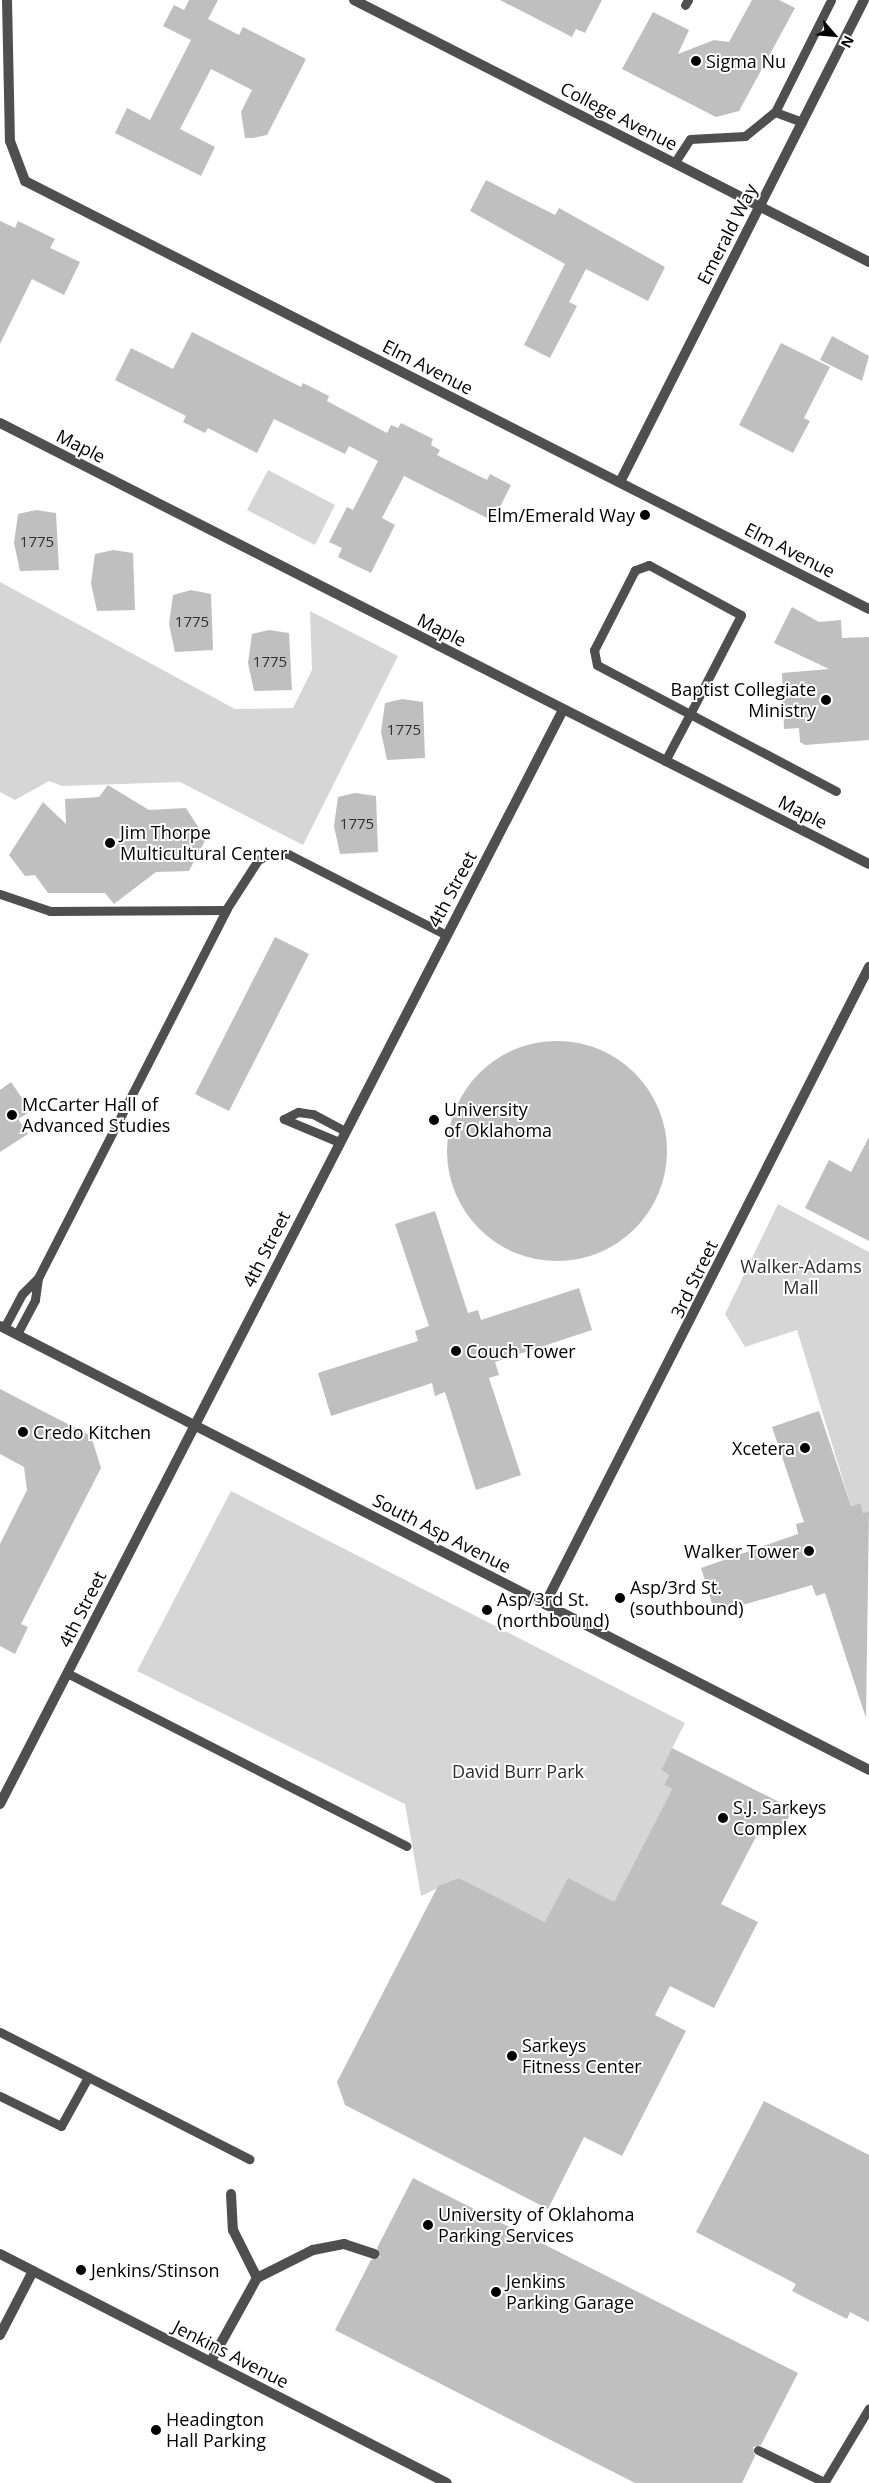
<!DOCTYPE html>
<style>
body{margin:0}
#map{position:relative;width:869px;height:2483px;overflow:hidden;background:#fff;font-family:"Open Sans",sans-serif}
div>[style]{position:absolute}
.green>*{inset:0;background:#d6d6d6}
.building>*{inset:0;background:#bfbfbf}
.round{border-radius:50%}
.service>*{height:9px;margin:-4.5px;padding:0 4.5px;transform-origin:4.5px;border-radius:4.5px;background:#4f4f4f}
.minor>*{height:10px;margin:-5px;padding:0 5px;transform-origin:5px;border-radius:5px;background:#4f4f4f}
.tertiary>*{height:10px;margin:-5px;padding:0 5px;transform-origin:5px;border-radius:5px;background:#4f4f4f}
.dots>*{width:14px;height:14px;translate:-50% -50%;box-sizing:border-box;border:2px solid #fff;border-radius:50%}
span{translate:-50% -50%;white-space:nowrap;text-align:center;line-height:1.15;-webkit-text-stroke:4px #fff;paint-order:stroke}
.number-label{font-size:15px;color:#303030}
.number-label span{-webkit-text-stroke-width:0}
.poi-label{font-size:18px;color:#000}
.left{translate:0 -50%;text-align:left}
.right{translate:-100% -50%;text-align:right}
.street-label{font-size:18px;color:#000}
.park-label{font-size:18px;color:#2d2d2d}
.north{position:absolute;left:809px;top:10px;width:50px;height:50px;-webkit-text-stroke:4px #fff;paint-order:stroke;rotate:117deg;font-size:14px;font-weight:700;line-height:20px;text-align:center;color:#000}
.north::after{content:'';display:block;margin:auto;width:18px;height:22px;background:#000;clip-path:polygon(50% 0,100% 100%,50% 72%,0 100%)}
</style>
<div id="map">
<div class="green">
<div style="clip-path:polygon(268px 470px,335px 505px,315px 545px,247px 510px)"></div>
<div style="clip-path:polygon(0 582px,235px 709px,293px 708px,312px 670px,310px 611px,398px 656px,303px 845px,180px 782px,62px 786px,49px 781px,15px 800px,0 792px)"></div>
<div style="clip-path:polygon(778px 1204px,869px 1252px,869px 1511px,863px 1513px,861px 1503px,851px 1506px,797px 1330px,745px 1347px,725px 1314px)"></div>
<div style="clip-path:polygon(231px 1491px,685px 1723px,661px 1770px,669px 1775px,664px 1785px,672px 1789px,614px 1902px,545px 1922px,459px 1878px,421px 1896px,405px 1804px,137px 1671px)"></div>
</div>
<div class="building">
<div style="clip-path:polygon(189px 0,218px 0,208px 19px,239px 35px,243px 27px,306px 59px,267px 135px,253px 138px,245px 138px,241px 112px,252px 90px,211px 69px,180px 129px,215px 147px,201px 176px,115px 133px,127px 108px,150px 120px,191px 40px,163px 26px,174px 5px,184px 10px)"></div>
<div style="clip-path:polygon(500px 0,602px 0,585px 33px,576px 29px,572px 37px)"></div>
<div style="clip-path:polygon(752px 0,779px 0,795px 8px,739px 111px,716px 117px,622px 69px,653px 12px,689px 30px,678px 54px,714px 40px,729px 42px)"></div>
<div style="clip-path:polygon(486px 180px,555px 215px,559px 208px,665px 267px,648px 301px,586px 269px,569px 302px,577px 306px,550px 358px,524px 345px,565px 264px,470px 211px)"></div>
<div style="clip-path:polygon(0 221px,15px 228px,18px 221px,55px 239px,50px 248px,80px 262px,64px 295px,32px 279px,0 344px)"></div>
<div style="clip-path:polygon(192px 332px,301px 387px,303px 383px,329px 396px,327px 401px,387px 433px,391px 425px,398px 428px,401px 423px,433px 439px,431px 445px,440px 450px,437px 455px,487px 480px,490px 474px,511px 485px,493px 521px,404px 476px,382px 518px,395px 525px,371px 573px,338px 557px,342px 548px,329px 542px,347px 507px,353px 510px,378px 461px,349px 446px,345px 454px,274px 419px,257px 453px,208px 428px,205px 433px,183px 422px,186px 416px,115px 380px,131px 348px,173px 369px)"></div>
<div style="clip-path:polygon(832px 336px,869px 356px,862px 381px,820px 360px)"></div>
<div style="clip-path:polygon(781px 343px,830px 367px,804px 418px,810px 421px,793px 453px,739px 425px)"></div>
<div style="clip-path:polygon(36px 510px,56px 513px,59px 570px,20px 571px,14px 543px,18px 514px)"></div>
<div style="clip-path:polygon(113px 550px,133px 553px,135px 610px,97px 611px,91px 583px,95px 554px)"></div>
<div style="clip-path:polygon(191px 590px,211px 594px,213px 650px,175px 652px,169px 624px,173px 595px)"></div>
<div style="clip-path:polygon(792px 607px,819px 622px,841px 620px,842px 638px,869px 637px,869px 740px,805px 745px,800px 742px,799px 728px,784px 729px,782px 673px,829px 669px,774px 643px)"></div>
<div style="clip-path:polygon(269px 630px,289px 633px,292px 690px,254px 691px,248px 663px,252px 634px)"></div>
<div style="clip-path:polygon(402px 699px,423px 702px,425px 758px,387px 760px,381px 732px,385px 703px)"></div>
<div style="clip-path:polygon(108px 785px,149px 810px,186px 808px,206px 839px,189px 871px,156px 872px,114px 904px,105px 893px,48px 893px,35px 875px,25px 876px,9px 855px,43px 802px,66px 824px,65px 799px,99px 797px)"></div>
<div style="clip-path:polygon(355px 793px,376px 796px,378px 852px,340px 854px,334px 826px,338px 797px)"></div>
<div style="clip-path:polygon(275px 937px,309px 954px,229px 1111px,195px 1094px)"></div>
<div class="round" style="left:447px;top:1041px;width:220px;height:220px"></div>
<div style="clip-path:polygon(11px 1082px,31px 1111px,18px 1119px,28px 1134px,0 1152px,0 1090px)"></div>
<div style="clip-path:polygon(869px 1137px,869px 1241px,805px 1208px,829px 1160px,851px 1172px)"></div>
<div style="clip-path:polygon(435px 1211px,468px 1313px,478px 1310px,481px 1320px,579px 1288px,592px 1330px,495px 1362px,499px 1375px,489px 1378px,521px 1475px,476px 1490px,445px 1392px,435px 1396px,432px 1383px,331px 1416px,318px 1373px,418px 1341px,415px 1331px,429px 1326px,395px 1224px)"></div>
<div style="clip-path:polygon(0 1389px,91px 1436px,101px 1468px,21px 1624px,28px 1627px,15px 1654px,0 1646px,0 1544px,27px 1490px,24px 1467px,0 1454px)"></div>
<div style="clip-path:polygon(819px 1411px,851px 1506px,861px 1503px,863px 1513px,869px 1511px,866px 1718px,825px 1593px,816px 1596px,812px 1585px,715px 1613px,701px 1568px,798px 1534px,796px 1524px,804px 1522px,772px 1427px)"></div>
<div style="clip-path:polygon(672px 1748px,793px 1809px,781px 1832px,772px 1827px,767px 1837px,758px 1833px,721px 1904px,758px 1922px,714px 2008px,670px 1986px,655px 2015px,686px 2031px,622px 2156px,584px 2137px,548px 2209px,345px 2105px,337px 2082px,438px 1886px,459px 1878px,545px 1922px,568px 1878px,614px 1902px,672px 1789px,664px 1785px,669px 1775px,661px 1770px)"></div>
<div style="clip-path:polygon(764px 2101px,869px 2155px,869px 2322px,850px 2312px,847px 2319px,792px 2291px,796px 2284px,696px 2232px)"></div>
<div style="clip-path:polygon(413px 2178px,798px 2373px,761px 2445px,753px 2447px,755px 2456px,742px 2483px,635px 2483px,335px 2330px,371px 2260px,380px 2257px,377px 2248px)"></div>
</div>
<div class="service">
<div style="left:685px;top:5px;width:6px;rotate:-59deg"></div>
<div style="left:775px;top:112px;width:125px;rotate:-63.4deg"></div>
<div style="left:675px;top:162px;width:27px;rotate:-57deg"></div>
<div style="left:690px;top:139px;width:55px;rotate:-3.1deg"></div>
<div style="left:745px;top:136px;width:38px;rotate:-39deg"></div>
<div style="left:775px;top:112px;width:29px;rotate:20deg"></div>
<div style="left:665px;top:761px;width:53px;rotate:-62deg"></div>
<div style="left:690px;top:714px;width:111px;rotate:-62.7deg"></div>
<div style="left:741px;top:615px;width:105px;rotate:-151.5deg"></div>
<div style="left:649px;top:565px;width:15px;rotate:160deg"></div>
<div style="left:635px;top:570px;width:90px;rotate:117.1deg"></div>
<div style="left:594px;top:650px;width:15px;rotate:79deg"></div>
<div style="left:597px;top:665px;width:105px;rotate:27.8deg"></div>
<div style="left:690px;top:714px;width:165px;rotate:27.8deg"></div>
<div style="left:0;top:894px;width:53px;rotate:18.8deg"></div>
<div style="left:50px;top:911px;width:176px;rotate:-0.3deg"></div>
<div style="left:339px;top:1142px;width:60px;rotate:-157.3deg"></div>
<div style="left:284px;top:1119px;width:16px;rotate:-27deg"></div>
<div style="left:298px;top:1112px;width:15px;rotate:8deg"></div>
<div style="left:313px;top:1114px;width:36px;rotate:28deg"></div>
<div style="left:38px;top:1278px;width:415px;rotate:-62.9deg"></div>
<div style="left:227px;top:908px;width:57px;rotate:-57.1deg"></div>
<div style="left:258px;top:860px;width:16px;rotate:-27deg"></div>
<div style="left:272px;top:853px;width:16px;rotate:4deg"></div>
<div style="left:288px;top:854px;width:178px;rotate:27.1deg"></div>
<div style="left:4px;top:1328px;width:38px;rotate:-62deg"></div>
<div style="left:22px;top:1294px;width:23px;rotate:-45deg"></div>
<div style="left:38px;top:1278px;width:22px;rotate:98deg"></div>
<div style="left:35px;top:1300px;width:38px;rotate:118deg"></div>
<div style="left:67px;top:1673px;width:381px;rotate:27deg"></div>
<div style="left:0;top:2032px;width:280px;rotate:27deg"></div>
<div style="left:0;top:2096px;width:68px;rotate:26.2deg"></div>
<div style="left:61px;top:2126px;width:56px;rotate:-61.1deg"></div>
<div style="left:758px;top:2450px;width:73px;rotate:25.9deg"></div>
<div style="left:824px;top:2483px;width:87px;rotate:-59deg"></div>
</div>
<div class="minor">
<div style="left:7px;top:0;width:141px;rotate:88.8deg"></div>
<div style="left:10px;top:141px;width:43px;rotate:69.4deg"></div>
<div style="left:25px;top:181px;width:946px;rotate:26.89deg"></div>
<div style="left:354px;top:0;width:578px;rotate:26.96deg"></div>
<div style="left:0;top:423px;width:974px;rotate:26.91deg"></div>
<div style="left:620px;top:482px;width:540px;rotate:-63.15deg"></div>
<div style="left:0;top:1326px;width:612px;rotate:27.03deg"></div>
<div style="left:545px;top:1604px;width:715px;rotate:-63.04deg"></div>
<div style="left:0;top:1804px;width:1230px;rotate:-62.77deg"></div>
<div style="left:231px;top:2194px;width:36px;rotate:87deg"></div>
<div style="left:233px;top:2230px;width:54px;rotate:63.4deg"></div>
<div style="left:0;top:2335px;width:72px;rotate:-62.7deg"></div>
<div style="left:211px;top:2361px;width:95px;rotate:-61deg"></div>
<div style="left:257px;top:2278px;width:63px;rotate:-26.6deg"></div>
<div style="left:313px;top:2250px;width:32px;rotate:-11deg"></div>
<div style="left:344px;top:2244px;width:32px;rotate:18deg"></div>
</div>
<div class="tertiary">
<div style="left:545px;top:1604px;width:364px;rotate:27.1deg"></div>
<div style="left:0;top:2254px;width:502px;rotate:27.13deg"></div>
</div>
<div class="dots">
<div style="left:696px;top:61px;background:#000"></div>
<div style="left:645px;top:515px;background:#000"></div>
<div style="left:826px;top:700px;background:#000"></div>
<div style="left:110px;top:843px;background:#000"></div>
<div style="left:12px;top:1115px;background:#000"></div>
<div style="left:434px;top:1120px;background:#000"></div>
<div style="left:456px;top:1351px;background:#000"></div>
<div style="left:23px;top:1432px;background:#000"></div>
<div style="left:805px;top:1448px;background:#000"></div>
<div style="left:809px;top:1551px;background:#000"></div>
<div style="left:620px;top:1598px;background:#000"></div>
<div style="left:487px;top:1610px;background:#000"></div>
<div style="left:723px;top:1818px;background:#000"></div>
<div style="left:512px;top:2056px;background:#000"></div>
<div style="left:428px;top:2225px;background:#000"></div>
<div style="left:81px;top:2270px;background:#000"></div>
<div style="left:496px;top:2292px;background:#000"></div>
<div style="left:156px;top:2430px;background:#000"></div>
</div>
<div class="number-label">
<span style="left:37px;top:542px">1775</span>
<span style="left:192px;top:622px">1775</span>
<span style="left:270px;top:662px">1775</span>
<span style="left:404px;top:730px">1775</span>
<span style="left:357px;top:824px">1775</span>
</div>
<div class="poi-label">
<span class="left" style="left:706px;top:61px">Sigma Nu</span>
<span class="right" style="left:635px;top:515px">Elm/Emerald Way</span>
<span class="right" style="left:816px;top:700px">Baptist Collegiate<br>Ministry</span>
<span class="left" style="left:120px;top:843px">Jim Thorpe<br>Multicultural Center</span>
<span class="left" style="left:22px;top:1115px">McCarter Hall of<br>Advanced Studies</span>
<span class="left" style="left:444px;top:1120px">University<br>of Oklahoma</span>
<span class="left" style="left:466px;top:1351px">Couch Tower</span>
<span class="left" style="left:33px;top:1432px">Credo Kitchen</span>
<span class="right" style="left:795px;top:1448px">Xcetera</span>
<span class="right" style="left:799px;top:1551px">Walker Tower</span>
<span class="left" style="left:630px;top:1598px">Asp/3rd St.<br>(southbound)</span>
<span class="left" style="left:497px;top:1610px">Asp/3rd St.<br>(northbound)</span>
<span class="left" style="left:733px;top:1818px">S.J. Sarkeys<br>Complex</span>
<span class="left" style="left:522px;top:2056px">Sarkeys<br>Fitness Center</span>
<span class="left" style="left:438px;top:2225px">University of Oklahoma<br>Parking Services</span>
<span class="left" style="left:91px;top:2270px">Jenkins/Stinson</span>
<span class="left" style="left:506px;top:2292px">Jenkins<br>Parking Garage</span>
<span class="left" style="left:166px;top:2430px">Headington<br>Hall Parking</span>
</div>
<div class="street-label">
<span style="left:619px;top:116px;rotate:27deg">College Avenue</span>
<span style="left:727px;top:234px;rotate:-63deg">Emerald Way</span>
<span style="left:428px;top:367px;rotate:27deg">Elm Avenue</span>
<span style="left:81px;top:446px;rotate:27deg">Maple</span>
<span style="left:790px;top:550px;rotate:27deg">Elm Avenue</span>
<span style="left:442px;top:630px;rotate:27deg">Maple</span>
<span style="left:803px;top:812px;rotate:27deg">Maple</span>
<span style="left:452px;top:889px;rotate:-62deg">4th Street</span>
<span style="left:266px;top:1249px;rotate:-63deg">4th Street</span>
<span style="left:694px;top:1279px;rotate:-64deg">3rd Street</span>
<span style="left:442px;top:1533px;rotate:27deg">South Asp Avenue</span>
<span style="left:82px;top:1609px;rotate:-63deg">4th Street</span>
<span style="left:231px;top:2354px;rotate:27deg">Jenkins Avenue</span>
</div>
<div class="park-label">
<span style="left:801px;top:1277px">Walker-Adams<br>Mall</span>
<span style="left:518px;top:1771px">David Burr Park</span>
</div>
<div class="north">N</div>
</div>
